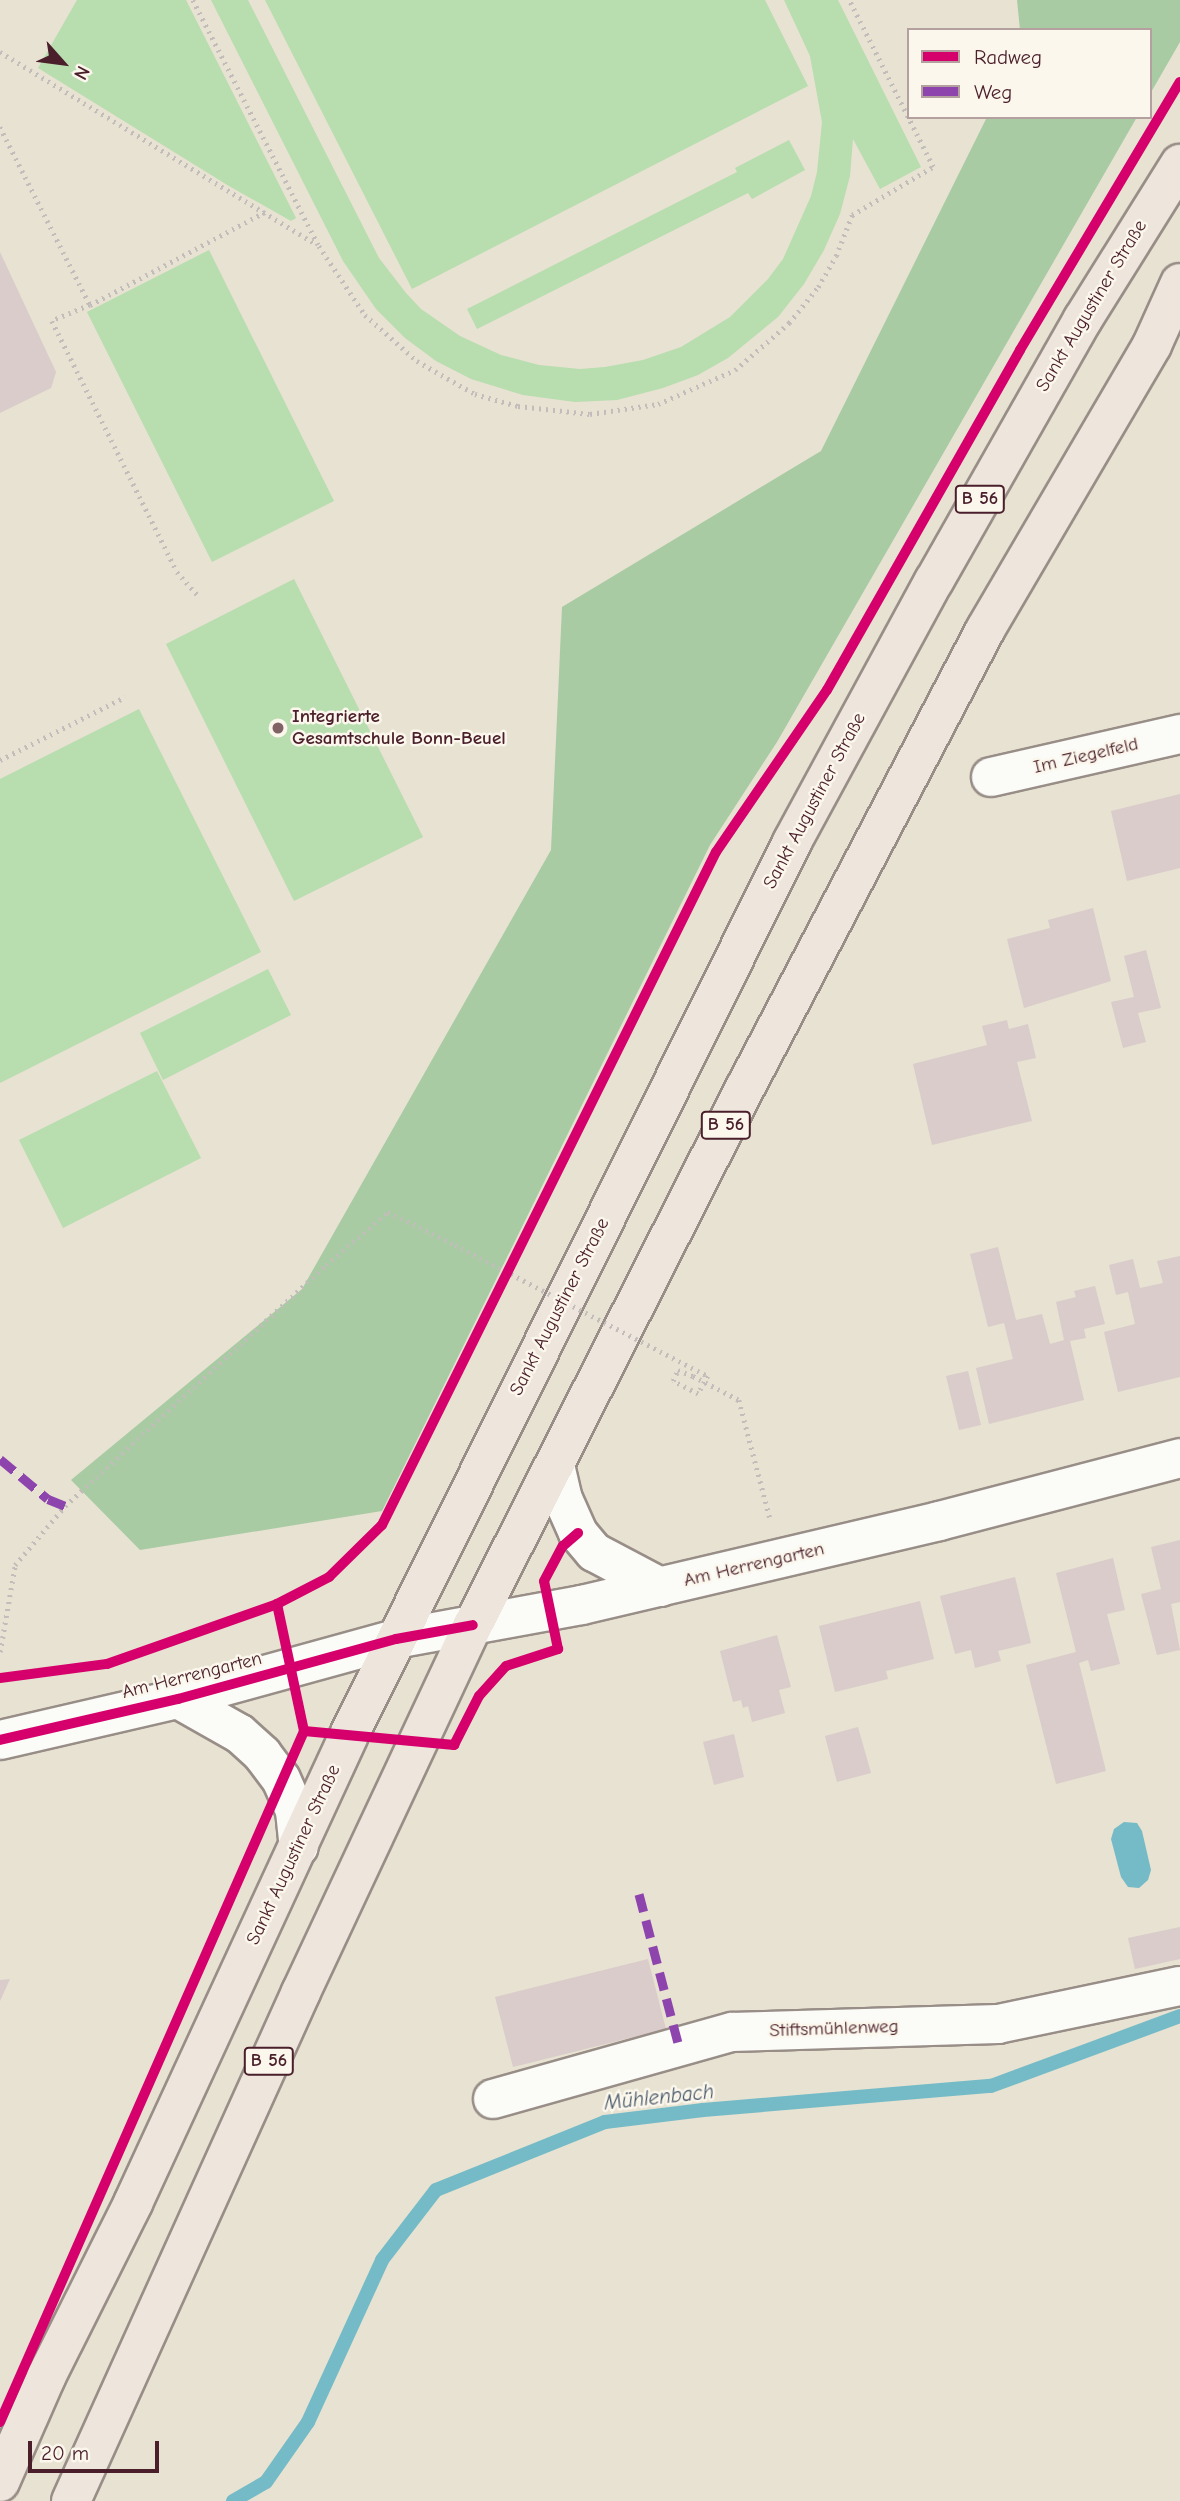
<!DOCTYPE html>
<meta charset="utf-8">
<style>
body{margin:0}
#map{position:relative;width:1180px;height:2501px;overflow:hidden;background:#e7e2d1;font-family:"Comic Neue",sans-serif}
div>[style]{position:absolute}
.green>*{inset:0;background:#b8ddaf}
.forest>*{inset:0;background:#a8cba3}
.water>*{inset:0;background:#74bbc7}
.stream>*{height:14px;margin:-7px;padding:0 7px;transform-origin:7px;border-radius:7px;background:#74bbc7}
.building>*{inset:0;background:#d9ccca}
.path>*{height:4.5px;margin-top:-2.25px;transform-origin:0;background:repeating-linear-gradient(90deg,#c2bdbb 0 2px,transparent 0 7px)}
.roads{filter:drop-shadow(2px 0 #988e87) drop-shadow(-2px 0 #988e87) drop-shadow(0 2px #988e87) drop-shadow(0 -2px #988e87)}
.minor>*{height:38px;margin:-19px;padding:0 19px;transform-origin:19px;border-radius:19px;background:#fbfbf8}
.major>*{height:38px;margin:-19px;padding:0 19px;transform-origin:19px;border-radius:19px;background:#eee5dd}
.path-bridge>*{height:4.5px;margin-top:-2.25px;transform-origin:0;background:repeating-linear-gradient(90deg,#c2bdbb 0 2px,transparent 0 7px)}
.quiet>*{height:9px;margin-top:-4.5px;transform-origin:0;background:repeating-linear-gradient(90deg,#8e44ad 0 18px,transparent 0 27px)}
.cycleway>*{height:10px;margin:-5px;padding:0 5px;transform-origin:5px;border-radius:5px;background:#d6006c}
.dots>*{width:19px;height:19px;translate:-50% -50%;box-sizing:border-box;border:4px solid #fbf7ec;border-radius:50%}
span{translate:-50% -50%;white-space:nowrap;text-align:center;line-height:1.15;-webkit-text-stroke:5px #fbf7ec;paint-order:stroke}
.shield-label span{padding:2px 5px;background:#fbf7ec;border:2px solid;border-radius:5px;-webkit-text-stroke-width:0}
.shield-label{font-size:18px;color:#4a1f2b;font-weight:700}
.street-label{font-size:19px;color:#4a1f2b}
.poi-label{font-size:19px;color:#4a1f2b;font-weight:700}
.left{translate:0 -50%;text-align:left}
.water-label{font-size:21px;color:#475768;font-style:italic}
.legend{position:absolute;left:907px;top:28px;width:245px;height:91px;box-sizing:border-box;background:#fbf7ec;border:2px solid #b4a19f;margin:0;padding:9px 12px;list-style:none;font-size:21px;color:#4a1f2b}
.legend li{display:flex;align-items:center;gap:14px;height:35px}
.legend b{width:35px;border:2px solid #b4a19f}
.north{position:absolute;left:28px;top:28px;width:70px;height:70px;-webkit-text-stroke:5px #fbf7ec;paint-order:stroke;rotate:118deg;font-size:19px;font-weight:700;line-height:28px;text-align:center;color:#4a1f2b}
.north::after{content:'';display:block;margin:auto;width:24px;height:32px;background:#4a1f2b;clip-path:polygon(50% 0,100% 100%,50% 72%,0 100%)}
.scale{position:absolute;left:28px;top:2441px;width:131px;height:32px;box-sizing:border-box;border:4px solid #4a1f2b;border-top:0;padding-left:9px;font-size:21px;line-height:24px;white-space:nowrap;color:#4a1f2b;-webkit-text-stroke:5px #fbf7ec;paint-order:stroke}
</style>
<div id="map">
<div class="green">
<div style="clip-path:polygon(77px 0,186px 0,296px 218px,291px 221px,229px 186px,38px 68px)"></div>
<div style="clip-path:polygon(211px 0,248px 0,379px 258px,406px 293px,421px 309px,460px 336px,501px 355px,539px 365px,580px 369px,605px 367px,643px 360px,681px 347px,730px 317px,768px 279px,783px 259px,811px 196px,817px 172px,822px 122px,810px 56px,784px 0,838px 0,921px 167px,880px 189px,853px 139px,850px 176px,840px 214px,824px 250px,804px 284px,778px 317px,728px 358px,698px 375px,663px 388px,617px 400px,575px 402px,523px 395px,471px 379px,436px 361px,405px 338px,376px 309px,343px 261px)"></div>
<div style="clip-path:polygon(265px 0,765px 0,808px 86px,412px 289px)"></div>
<div style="clip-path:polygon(789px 140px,805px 170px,752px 199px,748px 193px,477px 329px,467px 309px,737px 172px,735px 168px)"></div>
<div style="clip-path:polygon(209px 250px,334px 501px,212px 562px,87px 312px)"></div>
<div style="clip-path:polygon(294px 579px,423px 837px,294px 901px,166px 644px)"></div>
<div style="clip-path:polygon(139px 709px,261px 952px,0 1083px,0 779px)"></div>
<div style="clip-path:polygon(268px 969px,291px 1015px,163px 1080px,140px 1033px)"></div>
<div style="clip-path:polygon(157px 1071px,201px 1158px,63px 1228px,19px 1140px)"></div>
</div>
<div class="forest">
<div style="clip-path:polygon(1017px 0,1180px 0,1180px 42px,1150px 94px,1150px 30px,1020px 30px)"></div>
<div style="clip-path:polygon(987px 117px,1137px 117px,777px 742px,710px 845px,382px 1511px,140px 1550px,71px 1480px,302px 1289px,551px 850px,562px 607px,821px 451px)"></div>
</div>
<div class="water">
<div style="clip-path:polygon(1124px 1822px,1137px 1823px,1142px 1831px,1151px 1870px,1148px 1880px,1139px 1888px,1128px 1887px,1121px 1877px,1111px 1839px,1114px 1829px)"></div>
</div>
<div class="stream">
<div style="left:233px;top:2501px;width:38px;rotate:-30deg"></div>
<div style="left:266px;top:2482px;width:73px;rotate:-55deg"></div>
<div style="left:308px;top:2422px;width:178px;rotate:-65.4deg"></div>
<div style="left:382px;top:2260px;width:88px;rotate:-52.4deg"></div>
<div style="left:436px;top:2190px;width:182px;rotate:-21.9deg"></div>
<div style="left:605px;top:2122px;width:99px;rotate:-7deg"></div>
<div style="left:703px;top:2110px;width:289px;rotate:-4.8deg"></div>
<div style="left:991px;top:2086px;width:202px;rotate:-20.3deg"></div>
</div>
<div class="building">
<div style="clip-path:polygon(0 252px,56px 372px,51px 388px,0 413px)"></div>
<div style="clip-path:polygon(1180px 794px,1180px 868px,1127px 881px,1111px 811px)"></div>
<div style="clip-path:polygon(1093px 908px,1111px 981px,1024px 1008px,1007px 939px,1050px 928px,1048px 920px)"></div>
<div style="clip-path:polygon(1146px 950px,1161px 1008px,1138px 1013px,1146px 1042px,1123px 1048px,1111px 1002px,1134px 997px,1124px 956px)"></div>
<div style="clip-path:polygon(1007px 1020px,1009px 1029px,1028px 1024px,1036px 1058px,1017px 1062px,1032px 1121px,932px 1145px,913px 1064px,987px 1045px,982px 1026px)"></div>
<div style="clip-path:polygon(998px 1247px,1016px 1320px,1042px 1314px,1050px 1344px,1064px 1340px,1056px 1302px,1076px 1297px,1074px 1291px,1095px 1286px,1105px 1324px,1084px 1329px,1086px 1338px,1070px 1341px,1084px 1400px,989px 1424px,976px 1368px,1013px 1359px,1004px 1323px,988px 1327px,970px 1254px)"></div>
<div style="clip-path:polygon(1180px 1256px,1180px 1377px,1118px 1392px,1104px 1332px,1135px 1324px,1128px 1292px,1116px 1295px,1109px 1265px,1133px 1259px,1140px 1288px,1163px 1283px,1157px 1261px)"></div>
<div style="clip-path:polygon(968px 1371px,981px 1425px,959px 1430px,946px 1376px)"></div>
<div style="clip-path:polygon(1180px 1540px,1180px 1602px,1171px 1604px,1180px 1650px,1157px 1655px,1141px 1594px,1161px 1589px,1151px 1547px)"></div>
<div style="clip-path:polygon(1113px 1558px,1125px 1610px,1107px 1614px,1120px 1664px,1091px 1671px,1088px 1660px,1079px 1663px,1106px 1771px,1056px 1784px,1026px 1665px,1076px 1652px,1056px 1573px)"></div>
<div style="clip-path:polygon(1015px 1577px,1031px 1643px,998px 1651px,1001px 1661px,975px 1668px,971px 1650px,955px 1654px,940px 1596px)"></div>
<div style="clip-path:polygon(920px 1601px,934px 1659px,886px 1671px,888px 1679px,835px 1692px,819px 1626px)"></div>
<div style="clip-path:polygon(777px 1635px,791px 1687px,779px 1690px,785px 1713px,752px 1722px,748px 1706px,743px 1708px,741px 1700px,733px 1702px,720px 1651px)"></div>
<div style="clip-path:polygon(858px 1727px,871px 1773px,837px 1782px,825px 1736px)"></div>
<div style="clip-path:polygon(734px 1734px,744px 1777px,714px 1785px,703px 1742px)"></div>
<div style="clip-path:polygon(1180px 1927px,1180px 1959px,1135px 1969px,1128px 1938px)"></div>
<div style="clip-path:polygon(648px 1959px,666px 2029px,513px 2067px,495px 1997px)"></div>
<div style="clip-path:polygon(10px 1979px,0 2001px,0 1980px)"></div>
</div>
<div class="path">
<div style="left:193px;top:0;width:276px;rotate:62.9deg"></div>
<div style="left:319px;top:246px;width:83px;rotate:56.3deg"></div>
<div style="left:365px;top:315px;width:69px;rotate:41.5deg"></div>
<div style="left:417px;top:361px;width:67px;rotate:29.6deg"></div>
<div style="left:475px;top:394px;width:45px;rotate:15.6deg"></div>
<div style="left:518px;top:406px;width:72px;rotate:6.3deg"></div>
<div style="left:590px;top:414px;width:69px;rotate:-8.4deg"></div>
<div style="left:658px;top:404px;width:84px;rotate:-23.8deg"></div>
<div style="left:735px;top:370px;width:72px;rotate:-41deg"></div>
<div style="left:789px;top:323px;width:46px;rotate:-51.1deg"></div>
<div style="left:818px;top:287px;width:36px;rotate:-60deg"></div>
<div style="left:836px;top:256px;width:44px;rotate:-68.7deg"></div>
<div style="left:852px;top:215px;width:94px;rotate:-30.7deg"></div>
<div style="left:933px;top:167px;width:187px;rotate:-116.7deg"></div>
<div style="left:0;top:52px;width:370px;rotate:31.3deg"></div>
<div style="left:0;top:127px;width:199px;rotate:63.2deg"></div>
<div style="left:90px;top:305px;width:41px;rotate:157.2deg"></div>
<div style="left:52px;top:321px;width:280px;rotate:63.5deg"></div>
<div style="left:177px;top:572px;width:30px;rotate:48deg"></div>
<div style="left:90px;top:305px;width:198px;rotate:-28deg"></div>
<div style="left:0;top:760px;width:140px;rotate:-26.7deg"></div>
<div style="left:693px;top:1376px;width:52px;rotate:27.6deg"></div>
<div style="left:739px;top:1400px;width:122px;rotate:75.3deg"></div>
<div style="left:0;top:1652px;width:88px;rotate:-80.2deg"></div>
<div style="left:15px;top:1565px;width:77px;rotate:-49.7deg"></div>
<div style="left:65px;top:1506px;width:355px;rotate:-42.7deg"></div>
<div style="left:326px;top:1265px;width:82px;rotate:-40.5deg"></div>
<div style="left:388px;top:1212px;width:75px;rotate:26.2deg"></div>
</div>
<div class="roads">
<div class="minor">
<div style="left:991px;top:777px;width:194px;rotate:-12.8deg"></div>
<div style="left:555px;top:1465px;width:35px;rotate:77deg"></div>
<div style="left:563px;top:1499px;width:37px;rotate:66deg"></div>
<div style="left:578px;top:1533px;width:25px;rotate:50deg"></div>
<div style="left:594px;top:1552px;width:75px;rotate:27.9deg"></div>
<div style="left:178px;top:1699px;width:71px;rotate:29.4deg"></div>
<div style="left:240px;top:1734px;width:30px;rotate:42deg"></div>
<div style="left:262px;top:1754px;width:31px;rotate:53deg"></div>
<div style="left:281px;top:1779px;width:35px;rotate:66deg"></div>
<div style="left:295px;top:1811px;width:36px;rotate:84deg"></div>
<div style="left:0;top:1740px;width:183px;rotate:-13deg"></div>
<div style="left:178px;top:1699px;width:226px;rotate:-15.4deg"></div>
<div style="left:396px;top:1639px;width:189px;rotate:-10.4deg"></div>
<div style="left:582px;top:1605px;width:367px;rotate:-13.2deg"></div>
<div style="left:939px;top:1521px;width:249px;rotate:-14.6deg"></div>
<div style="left:493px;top:2099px;width:248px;rotate:-15.7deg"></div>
<div style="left:732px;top:2032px;width:266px;rotate:-1.7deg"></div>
<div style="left:998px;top:2024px;width:186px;rotate:-11.8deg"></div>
</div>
<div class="major">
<div style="left:0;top:2482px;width:115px;rotate:-66.3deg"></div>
<div style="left:46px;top:2377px;width:195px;rotate:-63.4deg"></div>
<div style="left:133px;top:2203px;width:515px;rotate:-65.22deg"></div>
<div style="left:349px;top:1735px;width:997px;rotate:-63.61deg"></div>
<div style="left:792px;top:842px;width:297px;rotate:-61.5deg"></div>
<div style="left:934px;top:581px;width:301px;rotate:-60.4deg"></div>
<div style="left:1083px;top:319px;width:183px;rotate:-58deg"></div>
<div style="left:71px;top:2501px;width:559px;rotate:-65.68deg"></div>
<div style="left:301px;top:1992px;width:405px;rotate:-64.9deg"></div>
<div style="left:473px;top:1625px;width:602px;rotate:-63.14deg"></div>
<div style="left:745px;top:1088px;width:517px;rotate:-62.34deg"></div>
<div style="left:985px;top:630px;width:330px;rotate:-59.6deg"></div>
<div style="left:1152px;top:345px;width:68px;rotate:-65.7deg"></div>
</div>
</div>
<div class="path-bridge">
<div style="left:455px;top:1245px;width:285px;rotate:27.4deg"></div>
<div style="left:708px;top:1376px;width:21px;rotate:119deg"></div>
<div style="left:698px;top:1394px;width:28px;rotate:-153deg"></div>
<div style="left:673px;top:1381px;width:12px;rotate:-66deg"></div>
<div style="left:678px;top:1370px;width:16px;rotate:22deg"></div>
</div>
<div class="quiet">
<div style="left:0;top:1459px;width:62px;rotate:39.8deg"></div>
<div style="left:48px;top:1499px;width:18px;rotate:22deg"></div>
<div style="left:639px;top:1894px;width:158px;rotate:75.3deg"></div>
</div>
<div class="cycleway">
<div style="left:277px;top:1604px;width:130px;rotate:78deg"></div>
<div style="left:304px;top:1731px;width:151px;rotate:5.3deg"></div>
<div style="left:454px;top:1745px;width:55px;rotate:-63deg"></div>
<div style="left:479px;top:1696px;width:40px;rotate:-48deg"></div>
<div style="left:506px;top:1666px;width:55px;rotate:-18.1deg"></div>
<div style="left:558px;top:1649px;width:69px;rotate:-101.6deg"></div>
<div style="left:544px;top:1581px;width:40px;rotate:-62deg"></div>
<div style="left:563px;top:1546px;width:20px;rotate:-41deg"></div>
<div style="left:0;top:1678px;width:108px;rotate:-7.5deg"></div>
<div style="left:107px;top:1664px;width:180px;rotate:-19.4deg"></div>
<div style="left:277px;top:1604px;width:59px;rotate:-27.4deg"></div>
<div style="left:329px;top:1577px;width:74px;rotate:-44.5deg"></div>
<div style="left:382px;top:1525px;width:751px;rotate:-63.61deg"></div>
<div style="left:716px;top:852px;width:196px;rotate:-55.6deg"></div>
<div style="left:827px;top:690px;width:391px;rotate:-60.4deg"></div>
<div style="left:1020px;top:350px;width:312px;rotate:-59.2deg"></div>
<div style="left:0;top:1740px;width:183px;rotate:-13deg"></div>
<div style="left:178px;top:1699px;width:226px;rotate:-15.4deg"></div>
<div style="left:396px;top:1639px;width:78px;rotate:-10.3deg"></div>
<div style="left:0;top:2422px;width:755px;rotate:-66.25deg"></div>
</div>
<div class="dots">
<div style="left:278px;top:728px;background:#816365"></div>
</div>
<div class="shield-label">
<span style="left:980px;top:499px">B 56</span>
<span style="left:726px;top:1125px">B 56</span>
<span style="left:269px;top:2061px">B 56</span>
</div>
<div class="street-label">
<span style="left:1092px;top:306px;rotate:-59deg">Sankt Augustiner Straße</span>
<span style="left:1086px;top:756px;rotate:-13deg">Im Ziegelfeld</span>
<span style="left:815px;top:801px;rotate:-62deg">Sankt Augustiner Straße</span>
<span style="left:560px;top:1307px;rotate:-63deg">Sankt Augustiner Straße</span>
<span style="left:754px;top:1565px;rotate:-13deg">Am Herrengarten</span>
<span style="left:192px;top:1676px;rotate:-14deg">Am Herrengarten</span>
<span style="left:294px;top:1855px;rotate:-65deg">Sankt Augustiner Straße</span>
<span style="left:834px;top:2029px;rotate:-2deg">Stiftsmühlenweg</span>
</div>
<div class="poi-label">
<span class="left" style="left:292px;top:728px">Integrierte<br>Gesamtschule Bonn-Beuel</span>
</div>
<div class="water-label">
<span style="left:659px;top:2097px;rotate:-6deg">Mühlenbach</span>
</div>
<ul class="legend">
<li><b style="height:9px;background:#d6006c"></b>Radweg</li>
<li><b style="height:9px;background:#8e44ad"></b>Weg</li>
</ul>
<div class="north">N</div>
<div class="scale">20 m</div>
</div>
